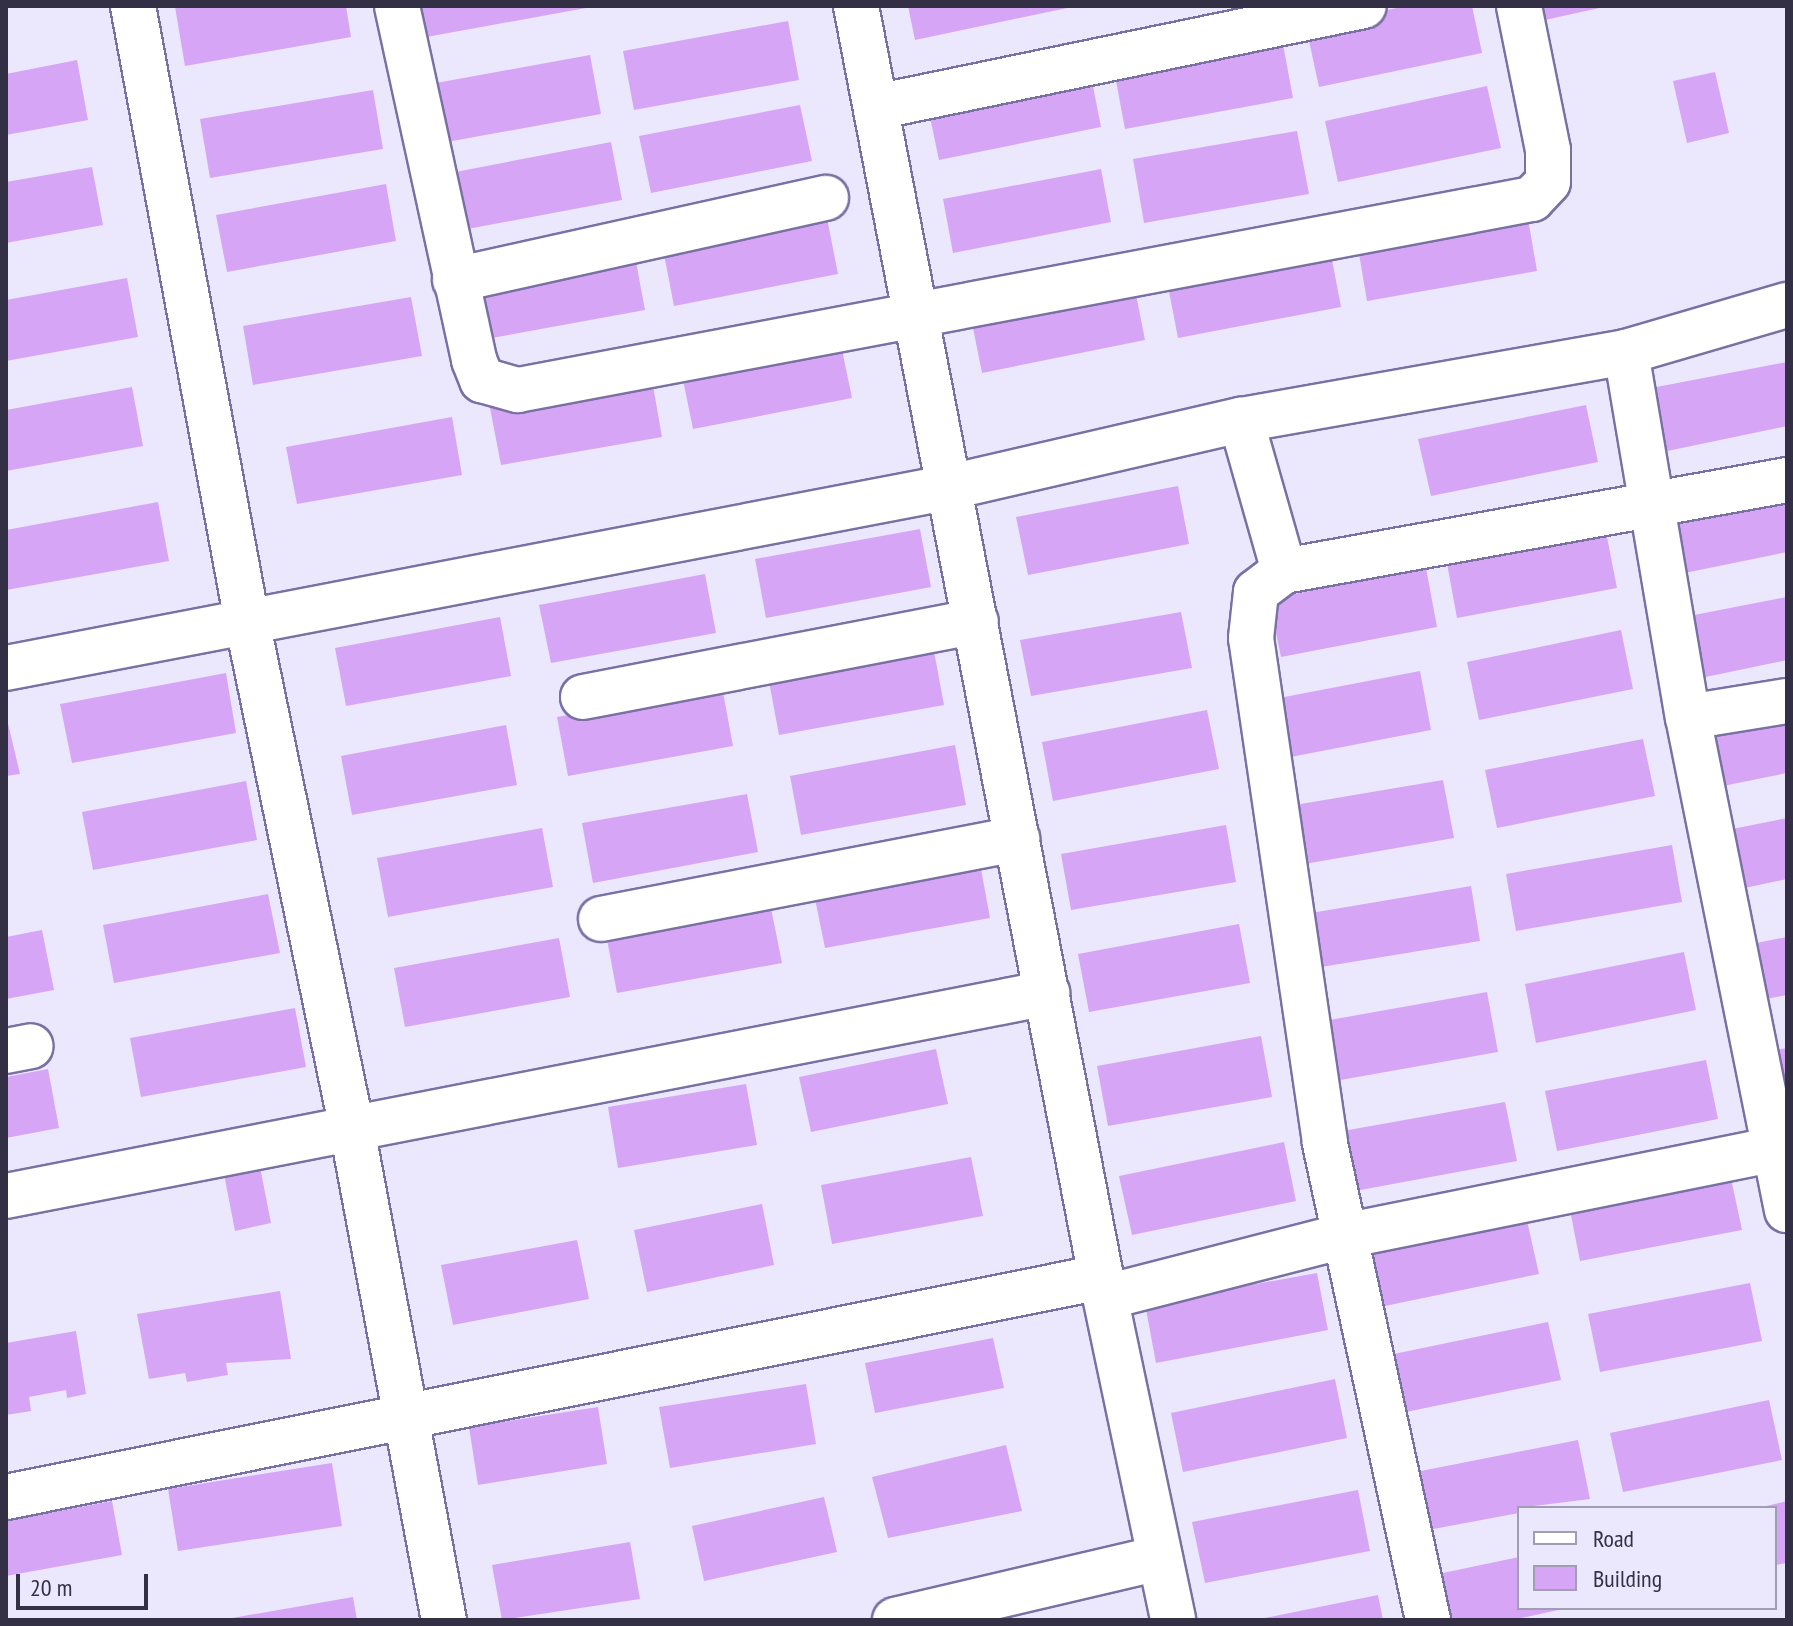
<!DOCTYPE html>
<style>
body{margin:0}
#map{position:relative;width:1793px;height:1626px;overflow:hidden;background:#ebe8fe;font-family:"PT Sans Narrow",sans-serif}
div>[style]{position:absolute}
.building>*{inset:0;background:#d7a5f6}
.roads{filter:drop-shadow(2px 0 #7a71a3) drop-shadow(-2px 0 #7a71a3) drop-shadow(0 2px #7a71a3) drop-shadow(0 -2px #7a71a3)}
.minor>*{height:44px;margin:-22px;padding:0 22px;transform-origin:22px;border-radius:22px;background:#fff}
span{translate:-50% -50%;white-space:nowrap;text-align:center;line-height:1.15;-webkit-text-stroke:6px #ebe8fe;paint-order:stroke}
.frame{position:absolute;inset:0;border:8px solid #333045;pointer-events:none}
.legend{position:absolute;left:1517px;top:1506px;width:260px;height:104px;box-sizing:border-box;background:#ebe8fe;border:2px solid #a19eb4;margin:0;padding:10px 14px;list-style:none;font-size:24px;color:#333045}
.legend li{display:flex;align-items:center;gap:16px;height:40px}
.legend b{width:40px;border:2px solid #a19eb4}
.scale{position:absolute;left:16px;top:1574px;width:132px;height:36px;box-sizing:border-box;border:4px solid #333045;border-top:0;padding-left:10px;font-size:24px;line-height:28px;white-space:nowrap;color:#333045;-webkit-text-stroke:6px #ebe8fe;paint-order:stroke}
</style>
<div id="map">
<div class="building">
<div style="clip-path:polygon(346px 6px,351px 37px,185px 66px,175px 7px)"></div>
<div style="clip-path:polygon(415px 6px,586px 6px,586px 8px,421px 38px)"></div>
<div style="clip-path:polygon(908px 6px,1072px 6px,1072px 7px,915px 40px)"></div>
<div style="clip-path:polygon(1406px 6px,1472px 6px,1482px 53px,1319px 87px,1306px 27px)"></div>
<div style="clip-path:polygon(1527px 6px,1604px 6px,1604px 7px,1531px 23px)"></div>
<div style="clip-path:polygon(788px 21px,799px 80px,634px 110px,623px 51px)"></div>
<div style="clip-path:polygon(1282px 39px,1293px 98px,1125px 129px,1114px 70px)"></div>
<div style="clip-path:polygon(590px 55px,601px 114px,436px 144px,425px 85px)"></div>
<div style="clip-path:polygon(77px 60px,88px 120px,6px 135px,6px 74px)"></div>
<div style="clip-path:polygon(1090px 71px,1101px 127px,939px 160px,927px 103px)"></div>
<div style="clip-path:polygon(1715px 72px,1729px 133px,1687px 143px,1673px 81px)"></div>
<div style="clip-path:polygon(1487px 86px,1501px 148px,1338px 182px,1325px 121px)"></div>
<div style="clip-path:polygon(373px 90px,383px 149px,210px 178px,200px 119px)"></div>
<div style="clip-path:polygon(800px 105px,812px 161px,651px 193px,639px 136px)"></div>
<div style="clip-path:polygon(1297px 131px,1309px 194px,1144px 223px,1133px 159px)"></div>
<div style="clip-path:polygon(611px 142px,622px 200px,457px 231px,445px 174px)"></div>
<div style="clip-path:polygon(92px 167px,103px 225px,6px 243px,6px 182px)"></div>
<div style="clip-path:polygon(1101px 169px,1111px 222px,953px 253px,943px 199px)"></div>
<div style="clip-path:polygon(386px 184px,396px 241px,227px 272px,216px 215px)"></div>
<div style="clip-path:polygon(1527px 213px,1537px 271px,1367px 301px,1357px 242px)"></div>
<div style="clip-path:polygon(827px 218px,838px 274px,674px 306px,663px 249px)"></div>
<div style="clip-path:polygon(1330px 249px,1341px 307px,1178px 338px,1167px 281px)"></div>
<div style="clip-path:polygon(634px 251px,645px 310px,481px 340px,469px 281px)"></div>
<div style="clip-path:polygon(127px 278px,138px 337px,6px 361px,6px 300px)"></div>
<div style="clip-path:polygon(1134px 284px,1145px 340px,982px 373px,971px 318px)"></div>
<div style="clip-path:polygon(411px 297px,422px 356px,253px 385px,243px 326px)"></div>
<div style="clip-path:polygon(840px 340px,852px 398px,693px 429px,681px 370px)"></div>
<div style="clip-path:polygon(1787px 362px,1787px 426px,1653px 454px,1641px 390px)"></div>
<div style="clip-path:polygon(652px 380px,662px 437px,501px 465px,490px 408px)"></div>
<div style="clip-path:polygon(132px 387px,143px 446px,6px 471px,6px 410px)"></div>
<div style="clip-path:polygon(1586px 405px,1598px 462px,1431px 496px,1418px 439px)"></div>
<div style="clip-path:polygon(452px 417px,462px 475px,297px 504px,286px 447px)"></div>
<div style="clip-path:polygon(1178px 486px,1189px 544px,1028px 575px,1016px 517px)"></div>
<div style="clip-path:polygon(1787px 489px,1787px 552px,1675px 575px,1662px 514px)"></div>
<div style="clip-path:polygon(158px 502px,169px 561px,6px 590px,6px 530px)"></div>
<div style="clip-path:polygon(1605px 527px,1617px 588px,1457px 618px,1446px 558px)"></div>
<div style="clip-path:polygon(920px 529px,931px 587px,766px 618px,755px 559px)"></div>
<div style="clip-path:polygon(1426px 568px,1437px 627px,1281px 657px,1269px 599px)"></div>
<div style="clip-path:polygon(705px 574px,716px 633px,551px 663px,539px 605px)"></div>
<div style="clip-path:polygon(1787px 597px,1787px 660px,1696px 679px,1684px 617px)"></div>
<div style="clip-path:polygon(1181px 612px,1192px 668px,1031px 696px,1020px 640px)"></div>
<div style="clip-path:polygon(500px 617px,511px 676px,346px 706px,335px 648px)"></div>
<div style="clip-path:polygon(1621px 630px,1633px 689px,1479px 720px,1467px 662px)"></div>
<div style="clip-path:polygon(933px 646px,944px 705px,779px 735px,768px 676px)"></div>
<div style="clip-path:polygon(1420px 671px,1431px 730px,1275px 760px,1263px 701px)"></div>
<div style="clip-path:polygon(226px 673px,236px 733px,72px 763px,60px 704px)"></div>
<div style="clip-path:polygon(722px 687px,733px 746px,568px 776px,557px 717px)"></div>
<div style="clip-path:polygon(1207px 710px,1219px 769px,1053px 801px,1042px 742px)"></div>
<div style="clip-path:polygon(1787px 712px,1787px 773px,1718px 787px,1706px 729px)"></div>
<div style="clip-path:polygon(6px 715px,20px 774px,6px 776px)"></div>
<div style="clip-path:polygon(506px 725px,517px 785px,352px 815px,341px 756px)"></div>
<div style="clip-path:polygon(1643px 739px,1655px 796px,1497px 828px,1485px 770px)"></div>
<div style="clip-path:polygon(955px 745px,966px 805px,801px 835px,790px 776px)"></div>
<div style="clip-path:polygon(1443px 780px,1454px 838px,1293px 866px,1283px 807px)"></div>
<div style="clip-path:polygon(246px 781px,257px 840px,93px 870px,82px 812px)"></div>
<div style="clip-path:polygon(747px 794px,758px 852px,593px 883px,582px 823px)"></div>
<div style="clip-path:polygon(1787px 818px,1787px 879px,1735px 890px,1722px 831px)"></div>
<div style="clip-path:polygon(1226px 825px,1236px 882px,1071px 910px,1061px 854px)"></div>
<div style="clip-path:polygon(542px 828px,553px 887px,388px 917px,377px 858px)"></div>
<div style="clip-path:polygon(1672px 845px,1682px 902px,1516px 931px,1506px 874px)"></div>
<div style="clip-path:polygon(979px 858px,990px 918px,825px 948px,813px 889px)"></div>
<div style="clip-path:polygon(1471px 886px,1480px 941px,1315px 968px,1305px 914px)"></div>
<div style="clip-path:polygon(268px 894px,280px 953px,114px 983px,103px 925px)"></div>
<div style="clip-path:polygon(770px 903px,782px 963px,617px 993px,606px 934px)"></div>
<div style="clip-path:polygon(1239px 924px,1250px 983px,1089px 1012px,1078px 954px)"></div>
<div style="clip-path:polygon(42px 930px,54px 990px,6px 999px,6px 937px)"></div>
<div style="clip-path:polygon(1787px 937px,1787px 995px,1756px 1001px,1746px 945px)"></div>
<div style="clip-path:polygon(559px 938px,570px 997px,405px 1027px,394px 968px)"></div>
<div style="clip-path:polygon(1684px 952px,1696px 1010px,1536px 1043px,1525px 984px)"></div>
<div style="clip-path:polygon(1487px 992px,1498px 1052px,1335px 1081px,1324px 1021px)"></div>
<div style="clip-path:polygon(295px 1008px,306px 1067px,141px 1097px,130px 1038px)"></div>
<div style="clip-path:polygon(1261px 1036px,1272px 1097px,1108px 1126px,1097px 1066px)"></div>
<div style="clip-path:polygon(1787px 1048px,1787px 1108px,1764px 1052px)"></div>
<div style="clip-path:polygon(936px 1049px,948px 1104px,811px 1132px,799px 1077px)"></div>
<div style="clip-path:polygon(1706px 1060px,1718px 1119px,1557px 1151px,1545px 1091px)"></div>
<div style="clip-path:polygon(48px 1069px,59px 1128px,6px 1138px,6px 1077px)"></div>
<div style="clip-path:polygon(746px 1084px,757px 1145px,618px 1168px,608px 1107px)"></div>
<div style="clip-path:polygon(1505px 1102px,1517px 1161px,1355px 1191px,1343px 1131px)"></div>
<div style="clip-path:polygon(1284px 1142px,1296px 1201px,1132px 1235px,1119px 1176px)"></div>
<div style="clip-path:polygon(971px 1157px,983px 1216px,832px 1244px,821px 1185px)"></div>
<div style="clip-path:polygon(260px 1167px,271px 1223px,235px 1231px,224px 1174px)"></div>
<div style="clip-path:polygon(1729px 1169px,1742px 1230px,1580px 1261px,1568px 1200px)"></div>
<div style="clip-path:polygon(762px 1204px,774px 1265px,647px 1292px,634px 1230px)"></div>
<div style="clip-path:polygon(1526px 1216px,1539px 1274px,1380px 1307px,1367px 1249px)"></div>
<div style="clip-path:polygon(577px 1240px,589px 1299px,453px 1325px,441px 1265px)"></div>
<div style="clip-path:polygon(1317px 1273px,1328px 1330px,1156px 1363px,1145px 1304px)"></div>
<div style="clip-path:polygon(1750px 1283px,1762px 1341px,1600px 1372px,1588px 1314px)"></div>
<div style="clip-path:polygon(280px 1291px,291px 1359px,226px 1363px,228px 1375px,187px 1382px,185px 1373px,149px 1379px,137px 1314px)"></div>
<div style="clip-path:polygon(1548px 1322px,1561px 1380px,1401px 1413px,1389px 1355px)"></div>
<div style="clip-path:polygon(76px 1331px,86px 1394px,67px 1398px,66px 1390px,29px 1397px,31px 1411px,6px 1415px,6px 1343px)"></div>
<div style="clip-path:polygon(993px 1338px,1004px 1388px,875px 1413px,865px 1363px)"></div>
<div style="clip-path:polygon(1335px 1379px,1347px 1438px,1183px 1472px,1171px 1413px)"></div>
<div style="clip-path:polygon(806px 1384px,816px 1444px,670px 1468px,659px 1407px)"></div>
<div style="clip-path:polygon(1769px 1400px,1782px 1460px,1623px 1492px,1610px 1433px)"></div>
<div style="clip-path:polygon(598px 1407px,607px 1464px,478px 1485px,469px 1427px)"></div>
<div style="clip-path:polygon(1578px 1440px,1590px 1499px,1519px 1508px,1519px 1513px,1428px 1530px,1416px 1472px)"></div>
<div style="clip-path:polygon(1006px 1445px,1022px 1511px,888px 1538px,872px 1477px)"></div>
<div style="clip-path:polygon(332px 1463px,342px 1526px,178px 1551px,168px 1489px)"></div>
<div style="clip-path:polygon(1358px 1490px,1370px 1551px,1205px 1583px,1192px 1522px)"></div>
<div style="clip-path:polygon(824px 1497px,837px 1552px,704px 1581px,692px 1526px)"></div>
<div style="clip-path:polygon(112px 1501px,122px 1555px,6px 1576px,6px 1521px)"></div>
<div style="clip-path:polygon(1787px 1501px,1787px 1563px,1775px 1565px,1775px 1508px,1762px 1507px)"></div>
<div style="clip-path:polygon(630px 1542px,640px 1599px,502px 1620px,492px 1565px)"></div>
<div style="clip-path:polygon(1519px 1557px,1519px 1608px,1563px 1609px,1512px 1620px,1447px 1620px,1438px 1574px)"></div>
<div style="clip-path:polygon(1378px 1595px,1383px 1620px,1260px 1620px,1260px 1619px)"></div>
<div style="clip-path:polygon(353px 1597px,357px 1620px,232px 1620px,232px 1618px)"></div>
</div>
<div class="roads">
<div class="minor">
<div style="left:133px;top:6px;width:625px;rotate:79.5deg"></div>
<div style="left:247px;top:621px;width:519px;rotate:78.32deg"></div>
<div style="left:352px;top:1129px;width:500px;rotate:79.4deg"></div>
<div style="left:397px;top:6px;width:362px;rotate:77.7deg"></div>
<div style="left:474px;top:360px;width:22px;rotate:68deg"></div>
<div style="left:482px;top:380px;width:37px;rotate:16deg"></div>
<div style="left:518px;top:390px;width:1032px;rotate:-10.67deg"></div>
<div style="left:1532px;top:199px;width:23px;rotate:-47deg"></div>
<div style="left:1548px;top:182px;width:32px;rotate:-90deg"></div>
<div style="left:1548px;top:150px;width:147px;rotate:-101.4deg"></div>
<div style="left:856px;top:6px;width:1294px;rotate:79.09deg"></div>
<div style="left:1101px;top:1277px;width:350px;rotate:78.1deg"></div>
<div style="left:876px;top:107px;width:498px;rotate:-11.7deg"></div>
<div style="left:455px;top:280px;width:380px;rotate:-12.5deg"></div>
<div style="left:1626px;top:352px;width:370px;rotate:80.4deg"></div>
<div style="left:1688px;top:717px;width:503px;rotate:78.65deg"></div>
<div style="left:1241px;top:420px;width:157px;rotate:74.1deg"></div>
<div style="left:6px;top:668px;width:961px;rotate:-10.85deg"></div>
<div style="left:950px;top:487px;width:299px;rotate:-13deg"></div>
<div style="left:1241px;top:420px;width:391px;rotate:-10deg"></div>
<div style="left:1626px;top:352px;width:168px;rotate:-16.3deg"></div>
<div style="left:583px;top:697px;width:400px;rotate:-10.9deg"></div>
<div style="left:1688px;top:717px;width:100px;rotate:-9.2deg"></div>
<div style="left:601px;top:919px;width:424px;rotate:-10.9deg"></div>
<div style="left:6px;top:1051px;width:25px;rotate:-11deg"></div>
<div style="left:6px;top:1196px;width:1061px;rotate:-11.03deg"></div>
<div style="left:1106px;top:1297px;width:246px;rotate:-14.4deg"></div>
<div style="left:1344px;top:1236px;width:452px;rotate:-11.4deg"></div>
<div style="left:6px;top:1497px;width:1117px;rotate:-11.36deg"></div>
<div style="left:895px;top:1620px;width:272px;rotate:-13.2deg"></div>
<div style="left:1428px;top:1620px;width:489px;rotate:-102.2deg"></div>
<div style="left:1325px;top:1142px;width:509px;rotate:-98.35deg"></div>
<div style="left:1251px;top:638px;width:46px;rotate:-83.8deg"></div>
<div style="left:1256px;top:592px;width:35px;rotate:-37deg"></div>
<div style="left:1284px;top:571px;width:511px;rotate:-10.25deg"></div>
</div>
</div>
<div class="frame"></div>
<ul class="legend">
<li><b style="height:10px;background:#fff"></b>Road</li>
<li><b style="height:22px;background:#d7a5f6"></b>Building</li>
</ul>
<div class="scale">20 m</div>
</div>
